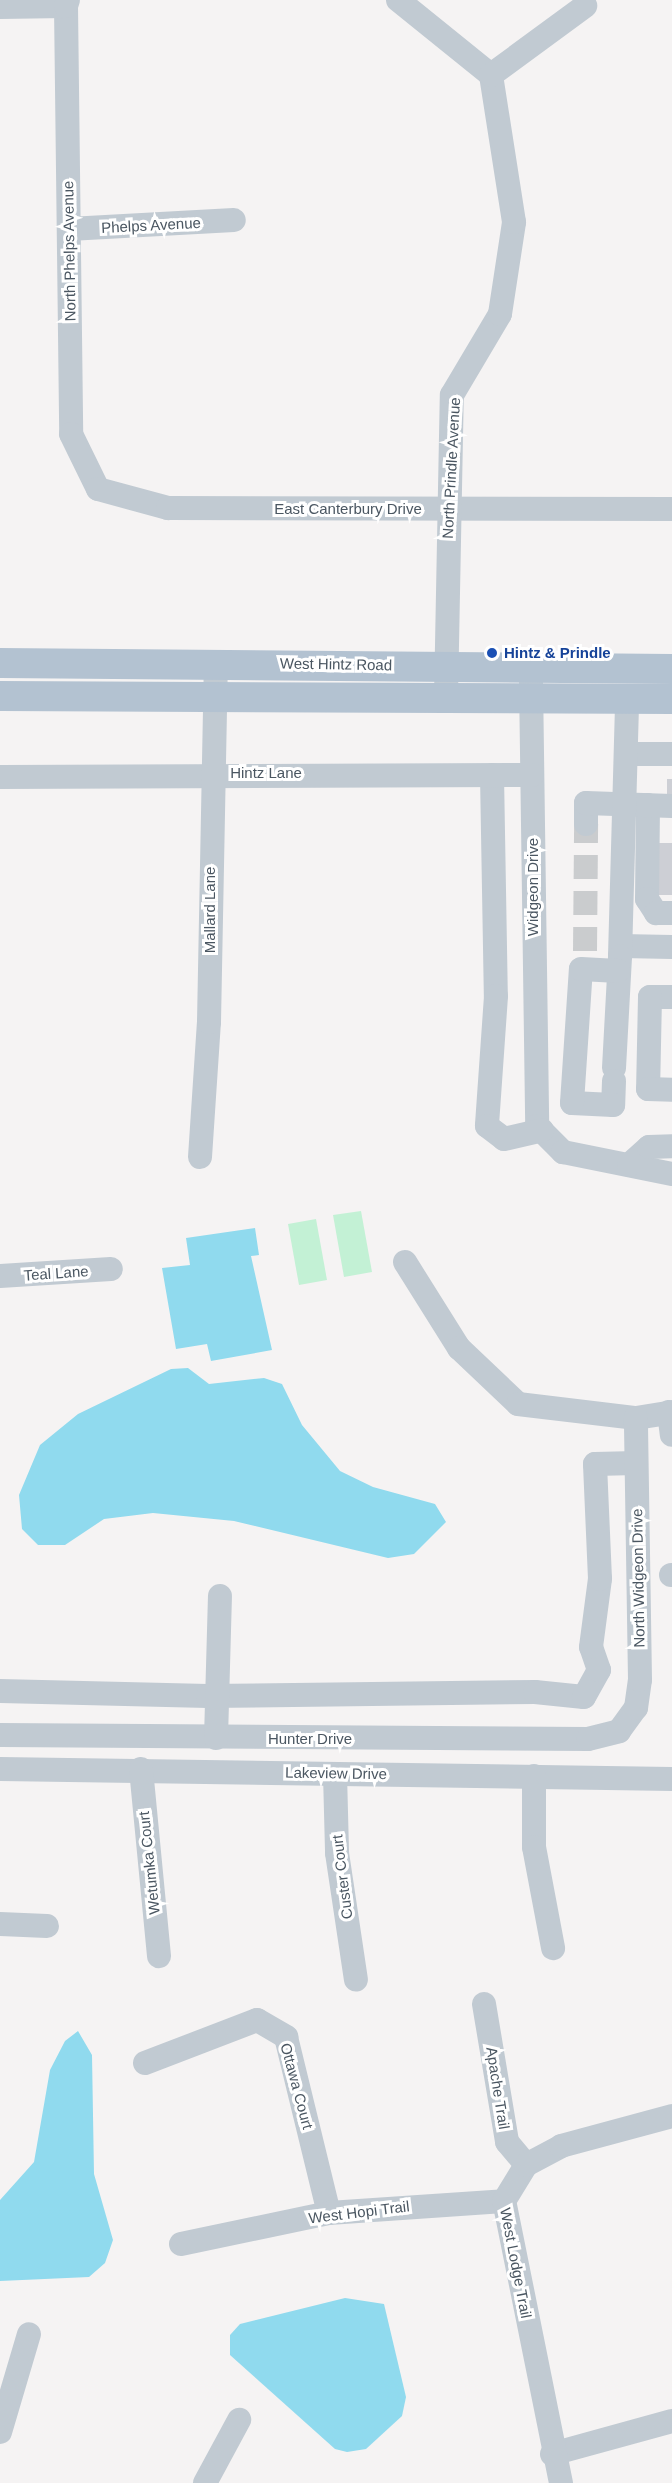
<!DOCTYPE html>
<style>
body{margin:0}
#map{position:relative;width:672px;height:2483px;overflow:hidden;background:#f5f3f3;font-family:Helvetica,sans-serif}
div>[style]{position:absolute}
.green>*{inset:0;background:#c3f1d5}
.water>*{inset:0;background:#90daee}
.building>*{inset:0;background:#cdcfd5}
.minor-tunnel>*{height:24px;margin-top:-12px;transform-origin:0;background:repeating-linear-gradient(90deg,#caccce 0 24px,transparent 0 36px)}
.minor>*{height:24px;margin:-12px;padding:0 12px;transform-origin:12px;border-radius:12px;background:#c1cad2}
.major>*{height:30px;margin:-15px;padding:0 15px;transform-origin:15px;border-radius:15px;background:#b3c2d1}
.dots>*{width:16px;height:16px;translate:-50% -50%;box-sizing:border-box;border:3px solid #fff;border-radius:50%}
span{translate:-50% -50%;white-space:nowrap;text-align:center;line-height:1.15;-webkit-text-stroke:6px #fff;paint-order:stroke}
.street-label{font-size:15px;color:#4a5661}
.transit-label{font-size:15px;color:#164399;font-weight:700}
.left{translate:0 -50%;text-align:left}
</style>
<div id="map">
<div class="green">
<div style="clip-path:polygon(361px 1211px,372px 1272px,344px 1277px,333px 1215px)"></div>
<div style="clip-path:polygon(316px 1219px,327px 1280px,299px 1285px,288px 1224px)"></div>
</div>
<div class="water">
<div style="clip-path:polygon(255px 1228px,259px 1255px,251px 1256px,272px 1350px,211px 1361px,207px 1344px,176px 1349px,162px 1268px,190px 1265px,186px 1238px)"></div>
<div style="clip-path:polygon(188px 1368px,209px 1384px,264px 1378px,282px 1384px,302px 1425px,340px 1471px,373px 1487px,435px 1504px,446px 1522px,414px 1554px,388px 1558px,234px 1521px,153px 1513px,104px 1519px,65px 1545px,38px 1545px,22px 1529px,19px 1495px,40px 1445px,78px 1414px,171px 1369px)"></div>
<div style="clip-path:polygon(78px 2031px,92px 2055px,94px 2174px,113px 2240px,105px 2263px,89px 2277px,0 2281px,0 2200px,34px 2162px,50px 2070px,65px 2041px)"></div>
<div style="clip-path:polygon(345px 2298px,384px 2304px,406px 2397px,402px 2416px,366px 2449px,347px 2452px,335px 2449px,230px 2355px,230px 2335px,240px 2324px)"></div>
</div>
<div class="building">
<div style="clip-path:polygon(667px 779px,672px 779px,672px 801px,667px 801px)"></div>
<div style="clip-path:polygon(657px 843px,672px 843px,672px 895px,657px 895px)"></div>
</div>
<div class="minor-tunnel">
<div style="left:585px;top:951px;width:127px;rotate:-89.5deg"></div>
</div>
<div class="minor">
<div style="left:398px;top:0;width:119px;rotate:38.9deg"></div>
<div style="left:66px;top:6px;width:428px;rotate:89.3deg"></div>
<div style="left:71px;top:434px;width:61px;rotate:63.9deg"></div>
<div style="left:98px;top:489px;width:73px;rotate:15.2deg"></div>
<div style="left:168px;top:508px;width:504px;rotate:0.11deg"></div>
<div style="left:0;top:7px;width:66px;rotate:-0.9deg"></div>
<div style="left:66px;top:6px;width:6px;rotate:-72deg"></div>
<div style="left:69px;top:229px;width:165px;rotate:-3.1deg"></div>
<div style="left:531px;top:681px;width:445px;rotate:89.2deg"></div>
<div style="left:537px;top:1126px;width:37px;rotate:45deg"></div>
<div style="left:563px;top:1152px;width:111px;rotate:11.4deg"></div>
<div style="left:446px;top:697px;width:302px;rotate:-88.9deg"></div>
<div style="left:452px;top:395px;width:94px;rotate:-59.3deg"></div>
<div style="left:500px;top:314px;width:93px;rotate:-81.3deg"></div>
<div style="left:514px;top:222px;width:149px;rotate:-98.9deg"></div>
<div style="left:491px;top:75px;width:117px;rotate:-36.3deg"></div>
<div style="left:628px;top:754px;width:44px"></div>
<div style="left:492px;top:775px;width:221px;rotate:89deg"></div>
<div style="left:496px;top:996px;width:130px;rotate:94deg"></div>
<div style="left:487px;top:1126px;width:21px;rotate:37deg"></div>
<div style="left:504px;top:1139px;width:39px;rotate:-13deg"></div>
<div style="left:0;top:777px;width:532px;rotate:-0.22deg"></div>
<div style="left:648px;top:805px;width:94px;rotate:90.6deg"></div>
<div style="left:647px;top:899px;width:17px;rotate:57deg"></div>
<div style="left:656px;top:913px;width:16px"></div>
<div style="left:586px;top:824px;width:21px;rotate:-90deg"></div>
<div style="left:586px;top:803px;width:86px;rotate:2deg"></div>
<div style="left:621px;top:946px;width:51px;rotate:1.1deg"></div>
<div style="left:620px;top:956px;width:257px;rotate:-88.4deg"></div>
<div style="left:672px;top:997px;width:22px;rotate:180deg"></div>
<div style="left:650px;top:997px;width:92px;rotate:91.2deg"></div>
<div style="left:648px;top:1089px;width:24px;rotate:2deg"></div>
<div style="left:614px;top:1068px;width:112px;rotate:-86.9deg"></div>
<div style="left:614px;top:1081px;width:24px;rotate:92deg"></div>
<div style="left:613px;top:1105px;width:41px;rotate:-177.2deg"></div>
<div style="left:572px;top:1103px;width:134px;rotate:-86.2deg"></div>
<div style="left:581px;top:969px;width:37px;rotate:3deg"></div>
<div style="left:200px;top:1157px;width:135px;rotate:-86.2deg"></div>
<div style="left:209px;top:1022px;width:359px;rotate:-88.9deg"></div>
<div style="left:629px;top:1165px;width:27px;rotate:-42deg"></div>
<div style="left:649px;top:1147px;width:23px;rotate:-2deg"></div>
<div style="left:405px;top:1262px;width:102px;rotate:57.9deg"></div>
<div style="left:459px;top:1348px;width:81px;rotate:43.5deg"></div>
<div style="left:518px;top:1404px;width:119px;rotate:6.8deg"></div>
<div style="left:636px;top:1418px;width:36px;rotate:-9deg"></div>
<div style="left:0;top:1276px;width:111px;rotate:-3.6deg"></div>
<div style="left:669px;top:1412px;width:23px;rotate:83deg"></div>
<div style="left:671px;top:1575px;width:1px"></div>
<div style="left:0;top:1691px;width:208px;rotate:1.4deg"></div>
<div style="left:208px;top:1696px;width:327px;rotate:-0.7deg"></div>
<div style="left:535px;top:1692px;width:49px;rotate:5.8deg"></div>
<div style="left:584px;top:1697px;width:31px;rotate:-61deg"></div>
<div style="left:599px;top:1670px;width:24px;rotate:-109deg"></div>
<div style="left:591px;top:1647px;width:69px;rotate:-82.5deg"></div>
<div style="left:600px;top:1579px;width:115px;rotate:-92.5deg"></div>
<div style="left:595px;top:1464px;width:41px;rotate:-1.4deg"></div>
<div style="left:0;top:1735px;width:588px;rotate:0.39deg"></div>
<div style="left:588px;top:1739px;width:32px;rotate:-14deg"></div>
<div style="left:619px;top:1731px;width:29px;rotate:-54deg"></div>
<div style="left:636px;top:1708px;width:28px;rotate:-82deg"></div>
<div style="left:640px;top:1680px;width:262px;rotate:-90.9deg"></div>
<div style="left:216px;top:1738px;width:142px;rotate:-88.4deg"></div>
<div style="left:0;top:1769px;width:672px;rotate:0.85deg"></div>
<div style="left:141px;top:1769px;width:188px;rotate:84.5deg"></div>
<div style="left:335px;top:1774px;width:79px;rotate:88.5deg"></div>
<div style="left:337px;top:1853px;width:128px;rotate:81.5deg"></div>
<div style="left:534px;top:1776px;width:71px;rotate:90deg"></div>
<div style="left:534px;top:1847px;width:103px;rotate:79.3deg"></div>
<div style="left:0;top:1924px;width:47px;rotate:2.4deg"></div>
<div style="left:484px;top:2004px;width:140px;rotate:80.5deg"></div>
<div style="left:507px;top:2142px;width:30px;rotate:50deg"></div>
<div style="left:145px;top:2063px;width:120px;rotate:-21deg"></div>
<div style="left:257px;top:2020px;width:34px;rotate:30deg"></div>
<div style="left:286px;top:2037px;width:181px;rotate:76.3deg"></div>
<div style="left:181px;top:2244px;width:151px;rotate:-11.8deg"></div>
<div style="left:329px;top:2213px;width:175px;rotate:-3.9deg"></div>
<div style="left:0;top:2432px;width:102px;rotate:-73.5deg"></div>
<div style="left:552px;top:2454px;width:124px;rotate:-15.4deg"></div>
<div style="left:205px;top:2483px;width:72px;rotate:-61.6deg"></div>
<div style="left:561px;top:2483px;width:288px;rotate:-101.4deg"></div>
<div style="left:504px;top:2201px;width:42px;rotate:-58.6deg"></div>
<div style="left:526px;top:2165px;width:40px;rotate:-28deg"></div>
<div style="left:561px;top:2146px;width:115px;rotate:-15.1deg"></div>
</div>
<div class="major">
<div style="left:0;top:663px;width:672px;rotate:0.51deg"></div>
<div style="left:0;top:696px;width:672px;rotate:0.26deg"></div>
</div>
<div class="dots">
<div style="left:492px;top:653px;background:#1a4fb4"></div>
</div>
<div class="street-label">
<span style="left:151px;top:225px;rotate:-3deg">Phelps Avenue</span>
<span style="left:69px;top:251px;rotate:-91deg">North Phelps Avenue</span>
<span style="left:451px;top:468px;rotate:-87deg">North Prindle Avenue</span>
<span style="left:348px;top:509px">East Canterbury Drive</span>
<span style="left:336px;top:664px;rotate:1deg">West Hintz Road</span>
<span style="left:266px;top:773px">Hintz Lane</span>
<span style="left:533px;top:887px;rotate:-90deg">Widgeon Drive</span>
<span style="left:210px;top:910px;rotate:-90deg">Mallard Lane</span>
<span style="left:56px;top:1273px;rotate:-4deg">Teal Lane</span>
<span style="left:638px;top:1578px;rotate:-91deg">North Widgeon Drive</span>
<span style="left:310px;top:1739px">Hunter Drive</span>
<span style="left:336px;top:1773px;rotate:1deg">Lakeview Drive</span>
<span style="left:149px;top:1863px;rotate:-96deg">Wetumka Court</span>
<span style="left:342px;top:1877px;rotate:-97deg">Custer Court</span>
<span style="left:297px;top:2086px;rotate:75deg">Ottawa Court</span>
<span style="left:498px;top:2088px;rotate:81deg">Apache Trail</span>
<span style="left:359px;top:2212px;rotate:-7deg">West Hopi Trail</span>
<span style="left:516px;top:2263px;rotate:79deg">West Lodge Trail</span>
</div>
<div class="transit-label">
<span class="left" style="left:504px;top:653px">Hintz &amp; Prindle</span>
</div>
</div>
